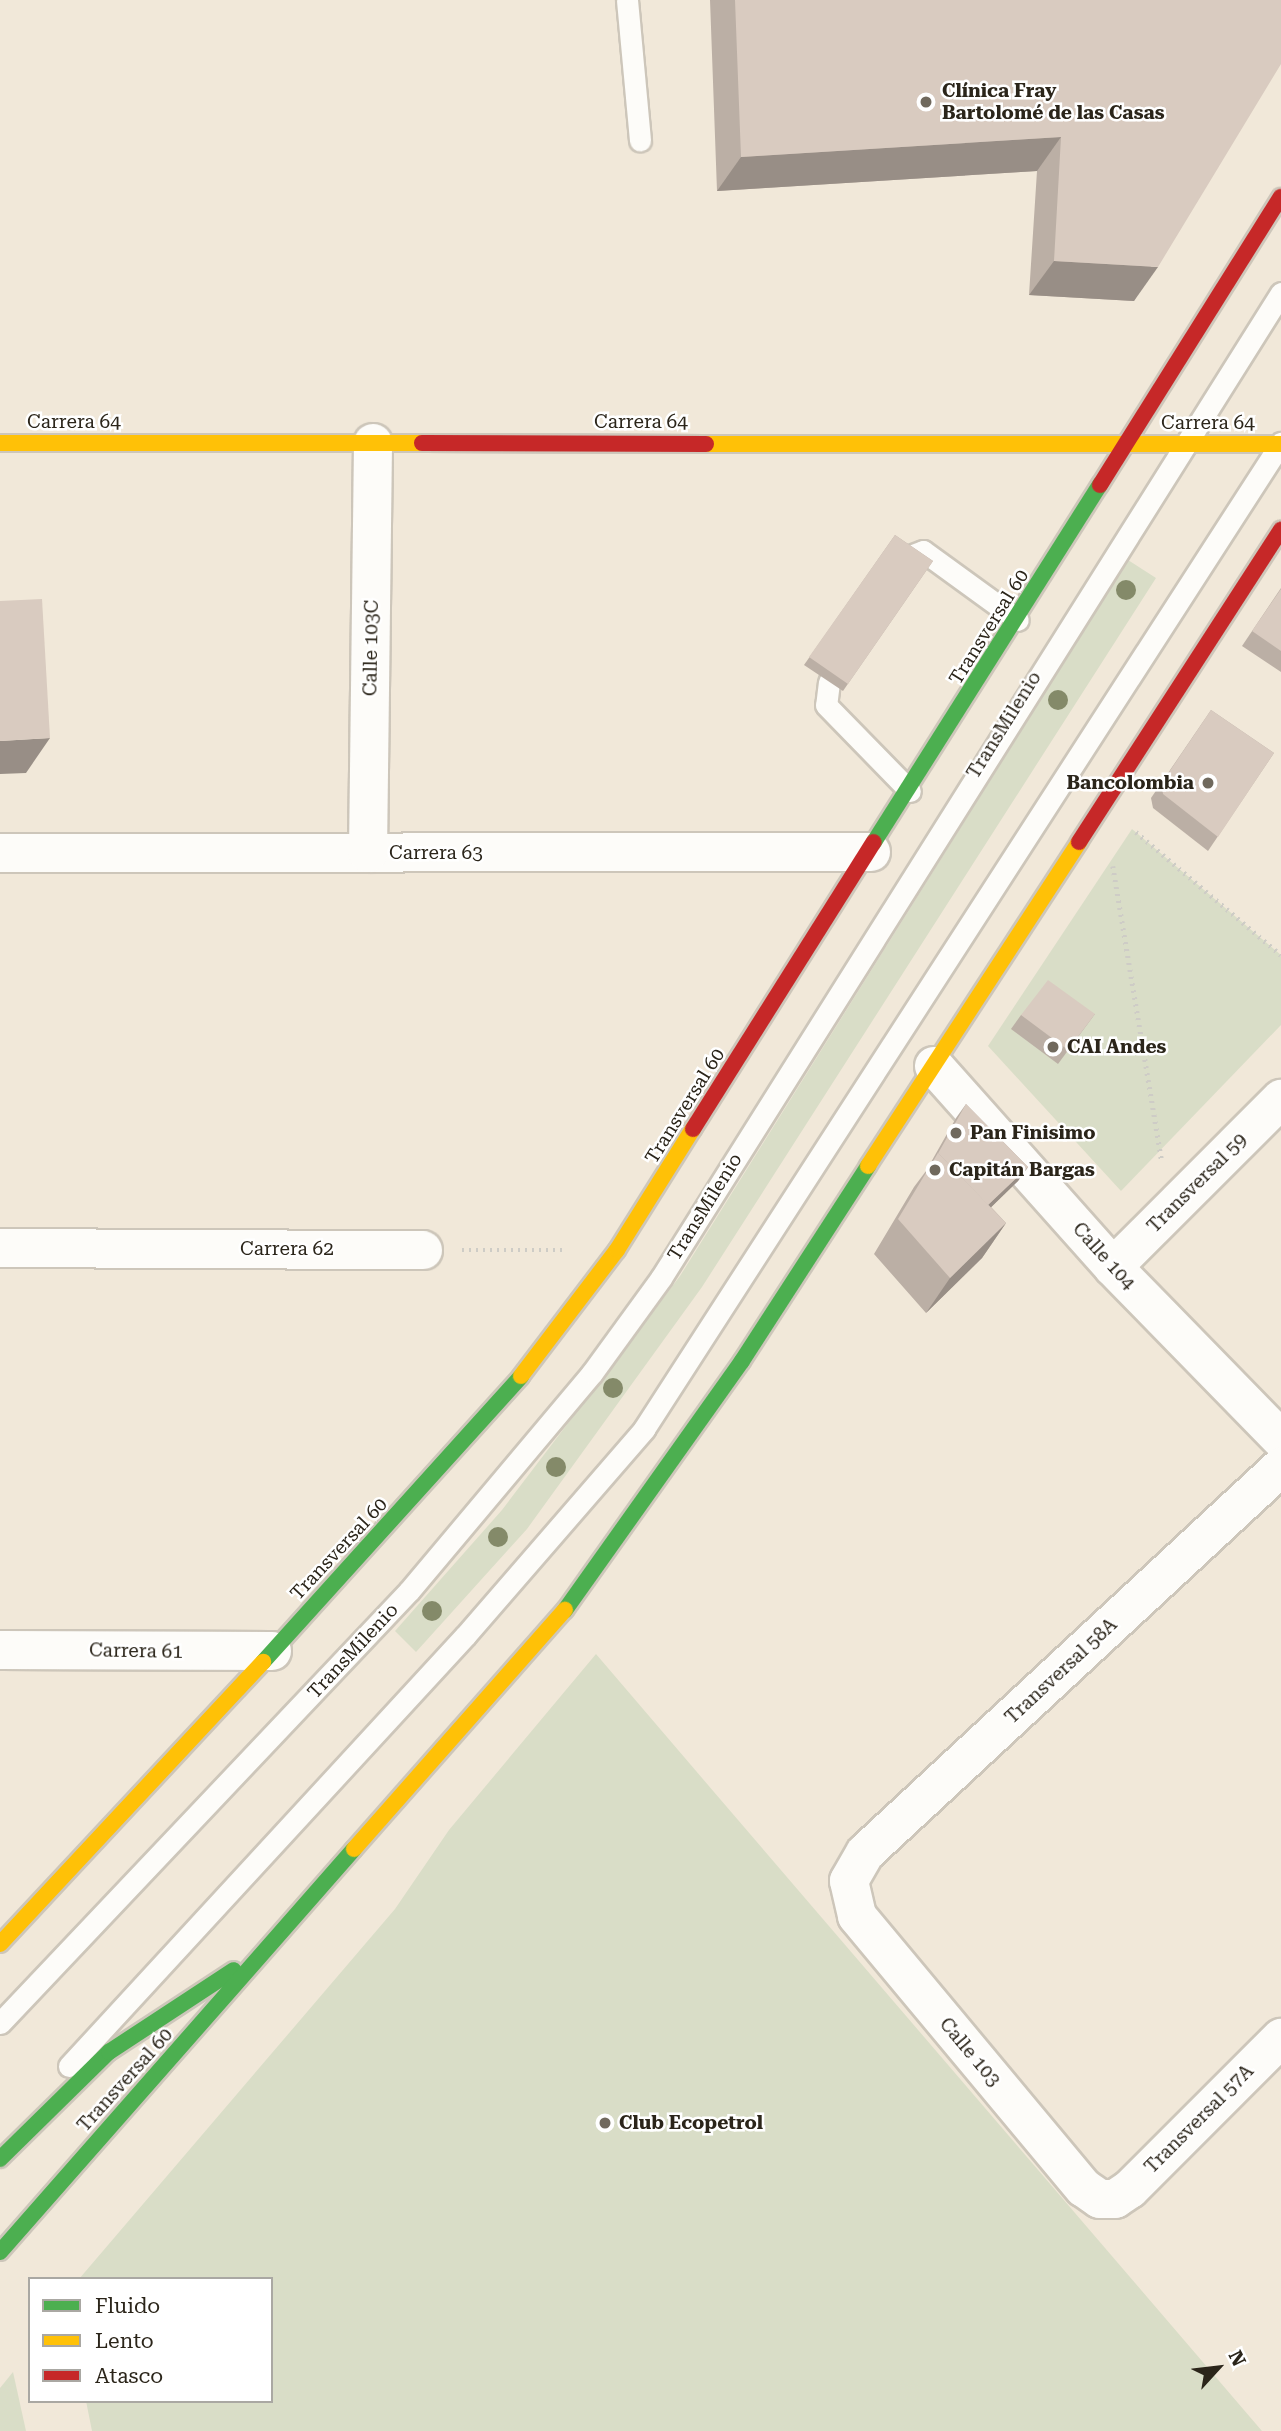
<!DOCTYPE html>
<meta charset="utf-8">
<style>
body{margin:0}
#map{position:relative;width:1281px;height:2431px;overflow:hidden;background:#f1e8d9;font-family:"Roboto Serif",serif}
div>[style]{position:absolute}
.green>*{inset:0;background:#d9ddc7}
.path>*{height:4.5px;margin-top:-2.25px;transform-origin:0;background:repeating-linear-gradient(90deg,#ceccc6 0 2px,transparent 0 7px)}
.roads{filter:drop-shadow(2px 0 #cdc6ba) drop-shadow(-2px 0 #cdc6ba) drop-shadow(0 2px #cdc6ba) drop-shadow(0 -2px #cdc6ba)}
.lane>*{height:21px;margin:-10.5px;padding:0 10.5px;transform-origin:10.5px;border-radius:10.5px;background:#fdfcf9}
.street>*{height:38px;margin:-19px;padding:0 19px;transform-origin:19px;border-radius:19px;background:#fdfcf9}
.fast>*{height:16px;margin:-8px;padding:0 8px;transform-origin:8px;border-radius:8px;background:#4caf50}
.slow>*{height:16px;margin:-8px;padding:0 8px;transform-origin:8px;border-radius:8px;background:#ffc107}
.jam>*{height:16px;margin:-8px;padding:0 8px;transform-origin:8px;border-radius:8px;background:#c62828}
.trees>*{width:20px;height:20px;margin:-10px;border-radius:50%;background:#848a69}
.wall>*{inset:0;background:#bbafa5}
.shaded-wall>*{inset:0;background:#988e86}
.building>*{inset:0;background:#d9cbc0}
.dots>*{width:19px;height:19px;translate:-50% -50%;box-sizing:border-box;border:4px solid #fff;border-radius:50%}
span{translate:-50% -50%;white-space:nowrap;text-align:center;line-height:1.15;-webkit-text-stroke:5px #fff;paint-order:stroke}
.poi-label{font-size:19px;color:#2b251a;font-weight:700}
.left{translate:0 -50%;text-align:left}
.right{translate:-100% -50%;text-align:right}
.street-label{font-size:19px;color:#2b251a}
.legend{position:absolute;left:28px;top:2277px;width:245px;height:126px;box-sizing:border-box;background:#fff;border:2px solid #aaa8a3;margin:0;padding:9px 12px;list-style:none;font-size:21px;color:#2b251a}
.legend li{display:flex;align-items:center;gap:14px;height:35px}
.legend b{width:35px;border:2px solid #aaa8a3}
.north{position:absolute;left:1183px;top:2333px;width:70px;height:70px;-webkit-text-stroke:5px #fff;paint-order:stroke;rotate:63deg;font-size:19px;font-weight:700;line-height:28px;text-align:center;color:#2b251a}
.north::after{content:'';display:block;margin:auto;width:24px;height:32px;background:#2b251a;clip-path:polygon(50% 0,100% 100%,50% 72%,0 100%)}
</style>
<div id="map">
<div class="green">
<div style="clip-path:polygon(1128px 560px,1156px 578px,702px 1287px,527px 1529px,416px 1652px,395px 1631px,502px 1510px,680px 1276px)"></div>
<div style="clip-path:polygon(1132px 829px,1281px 955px,1281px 1025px,1121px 1191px,988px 1046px)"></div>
<div style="clip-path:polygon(596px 1654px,714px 1792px,1262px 2431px,92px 2431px,86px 2401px,271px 2401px,271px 2279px,79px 2279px,395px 1909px,449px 1830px)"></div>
<div style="clip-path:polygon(13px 2372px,26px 2431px,0 2431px,0 2388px)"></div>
</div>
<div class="path">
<div style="left:1136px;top:832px;width:190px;rotate:40.3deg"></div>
<div style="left:1113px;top:866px;width:299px;rotate:80.6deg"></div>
<div style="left:462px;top:1250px;width:103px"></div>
</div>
<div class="roads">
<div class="lane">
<div style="left:627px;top:0;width:141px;rotate:84.7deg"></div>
<div style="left:910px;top:556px;width:14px;rotate:-21deg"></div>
<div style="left:923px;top:551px;width:117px;rotate:36deg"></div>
<div style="left:829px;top:682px;width:23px;rotate:97deg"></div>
<div style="left:826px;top:705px;width:120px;rotate:45.7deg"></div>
<div style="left:0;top:2023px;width:595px;rotate:-46.57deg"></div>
<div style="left:409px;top:1591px;width:285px;rotate:-50deg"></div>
<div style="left:592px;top:1373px;width:117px;rotate:-54deg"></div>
<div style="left:661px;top:1278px;width:1164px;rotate:-57.81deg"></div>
<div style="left:69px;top:2066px;width:585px;rotate:-47.36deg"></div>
<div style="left:465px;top:1636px;width:274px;rotate:-49.1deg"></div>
<div style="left:644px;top:1429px;width:1174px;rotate:-57.14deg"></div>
</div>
<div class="street">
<div style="left:0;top:853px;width:871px;rotate:-0.07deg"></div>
<div style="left:368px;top:853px;width:410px;rotate:-89.3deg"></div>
<div style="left:934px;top:1066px;width:269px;rotate:48.3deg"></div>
<div style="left:1113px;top:1267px;width:240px;rotate:45.7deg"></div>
<div style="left:0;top:1248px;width:423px;rotate:0.3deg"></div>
<div style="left:1113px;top:1267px;width:238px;rotate:-45deg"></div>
<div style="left:1281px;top:1467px;width:567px;rotate:137.14deg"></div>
<div style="left:865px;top:1853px;width:32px;rotate:120deg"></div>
<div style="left:849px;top:1881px;width:36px;rotate:77deg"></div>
<div style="left:857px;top:1916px;width:354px;rotate:50.2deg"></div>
<div style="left:1084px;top:2188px;width:19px;rotate:35deg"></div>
<div style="left:1100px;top:2199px;width:15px"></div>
<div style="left:1115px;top:2199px;width:18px;rotate:-34deg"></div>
<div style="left:1130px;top:2189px;width:214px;rotate:-45deg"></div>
<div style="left:0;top:1650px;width:272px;rotate:0.2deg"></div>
</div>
<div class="fast">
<div style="left:874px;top:842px;width:423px;rotate:-57.7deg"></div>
<div style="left:565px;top:1610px;width:305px;rotate:-54.6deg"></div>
<div style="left:742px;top:1361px;width:232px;rotate:-57.1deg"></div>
<div style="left:263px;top:1662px;width:385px;rotate:-47.9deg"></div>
<div style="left:0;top:2159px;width:153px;rotate:-44.5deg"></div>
<div style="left:109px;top:2052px;width:149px;rotate:-33.3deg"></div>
<div style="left:0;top:2252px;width:536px;rotate:-48.7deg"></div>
</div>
<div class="slow">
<div style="left:0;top:443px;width:422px"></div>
<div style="left:706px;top:444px;width:575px"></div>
<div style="left:868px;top:1166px;width:387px;rotate:-56.9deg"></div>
<div style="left:521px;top:1376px;width:158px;rotate:-52.7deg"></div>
<div style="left:617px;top:1250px;width:143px;rotate:-57.9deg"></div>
<div style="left:354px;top:1849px;width:319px;rotate:-48.6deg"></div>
<div style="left:0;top:1944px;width:386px;rotate:-47deg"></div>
</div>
<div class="jam">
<div style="left:422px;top:443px;width:284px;rotate:0.2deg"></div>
<div style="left:1100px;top:485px;width:340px;rotate:-57.9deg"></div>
<div style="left:1079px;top:842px;width:372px;rotate:-57.1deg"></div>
<div style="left:693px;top:1129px;width:339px;rotate:-57.8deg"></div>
</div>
</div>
<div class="trees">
<div style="left:1126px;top:590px"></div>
<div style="left:1058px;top:700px"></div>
<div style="left:613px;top:1388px"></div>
<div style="left:556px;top:1467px"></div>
<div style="left:498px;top:1537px"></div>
<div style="left:432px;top:1611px"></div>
</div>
<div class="wall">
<div style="clip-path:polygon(710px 0,1281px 0,1134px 301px,1029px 295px,1037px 171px,717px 191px)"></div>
<div style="clip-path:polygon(895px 535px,933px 561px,843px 691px,804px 665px)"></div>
<div style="clip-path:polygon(1281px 588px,1281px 672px,1242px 646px)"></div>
<div style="clip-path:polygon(1211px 710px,1274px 753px,1208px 851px,1153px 808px,1151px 798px)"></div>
<div style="clip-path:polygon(1095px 1014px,1058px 1064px,1011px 1029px,1021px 1015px)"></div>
<div style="clip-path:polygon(966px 1104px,1028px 1167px,1018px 1181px,991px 1207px,1006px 1223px,982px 1258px,926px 1313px,874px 1254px,914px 1187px,926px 1171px,956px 1118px)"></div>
</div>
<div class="shaded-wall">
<div style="clip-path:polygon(1061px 137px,1037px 171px,717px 191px,741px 157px)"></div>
<div style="clip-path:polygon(1054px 261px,1158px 267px,1134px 301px,1029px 295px)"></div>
<div style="clip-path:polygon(50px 738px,26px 773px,0 774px,0 741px)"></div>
<div style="clip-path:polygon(1028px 1167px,1018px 1181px,978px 1220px,988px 1205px)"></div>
<div style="clip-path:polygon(1006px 1223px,982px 1258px,926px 1313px,950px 1278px)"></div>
</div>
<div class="building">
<div style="clip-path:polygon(735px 0,1281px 0,1281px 64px,1158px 267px,1054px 261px,1061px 137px,741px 157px)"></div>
<div style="clip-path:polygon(895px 535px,933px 561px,848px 684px,809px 657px)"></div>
<div style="clip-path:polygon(1281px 589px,1281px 651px,1252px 631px)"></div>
<div style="clip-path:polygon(42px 599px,50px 738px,0 741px,0 601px)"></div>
<div style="clip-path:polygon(1211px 710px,1274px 753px,1218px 837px,1163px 794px,1161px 784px)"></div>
<div style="clip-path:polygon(1048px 980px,1095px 1014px,1068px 1050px,1021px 1015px)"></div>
<div style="clip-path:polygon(966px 1104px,1028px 1167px,988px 1205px,938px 1153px,936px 1157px)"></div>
<div style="clip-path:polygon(938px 1153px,1006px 1223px,950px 1278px,898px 1219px)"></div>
</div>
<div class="dots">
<div style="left:926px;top:102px;background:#70695d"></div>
<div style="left:1208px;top:783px;background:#70695d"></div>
<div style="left:1053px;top:1047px;background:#70695d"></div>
<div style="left:956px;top:1133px;background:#70695d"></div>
<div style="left:935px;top:1170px;background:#70695d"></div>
<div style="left:605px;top:2123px;background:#70695d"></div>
</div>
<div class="poi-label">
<span class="left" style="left:942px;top:102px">Clínica Fray<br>Bartolomé de las Casas</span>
<span class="right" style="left:1194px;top:783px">Bancolombia</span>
<span class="left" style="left:1067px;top:1047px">CAI Andes</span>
<span class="left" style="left:970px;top:1133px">Pan Finisimo</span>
<span class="left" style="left:949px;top:1170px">Capitán Bargas</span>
<span class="left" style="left:619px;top:2123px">Club Ecopetrol</span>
</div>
<div class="street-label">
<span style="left:74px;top:422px">Carrera 64</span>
<span style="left:641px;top:422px">Carrera 64</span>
<span style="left:1208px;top:423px">Carrera 64</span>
<span style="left:989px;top:627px;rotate:-58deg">Transversal 60</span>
<span style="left:371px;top:648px;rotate:-89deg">Calle 103C</span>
<span style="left:1004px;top:725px;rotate:-58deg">TransMilenio</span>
<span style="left:436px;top:853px">Carrera 63</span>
<span style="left:685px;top:1106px;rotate:-58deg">Transversal 60</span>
<span style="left:1197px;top:1183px;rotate:-45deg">Transversal 59</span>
<span style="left:705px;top:1207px;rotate:-58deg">TransMilenio</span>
<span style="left:287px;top:1249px">Carrera 62</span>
<span style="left:1104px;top:1256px;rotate:48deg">Calle 104</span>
<span style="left:339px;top:1549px;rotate:-47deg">Transversal 60</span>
<span style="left:136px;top:1651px;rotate:1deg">Carrera 61</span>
<span style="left:353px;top:1651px;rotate:-47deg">TransMilenio</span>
<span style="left:1061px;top:1671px;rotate:-43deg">Transversal 58A</span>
<span style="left:970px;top:2052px;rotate:50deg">Calle 103</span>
<span style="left:125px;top:2080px;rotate:-48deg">Transversal 60</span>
<span style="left:1199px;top:2119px;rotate:-45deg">Transversal 57A</span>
</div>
<ul class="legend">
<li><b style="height:9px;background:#4caf50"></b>Fluido</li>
<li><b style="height:9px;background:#ffc107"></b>Lento</li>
<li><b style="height:9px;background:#c62828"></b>Atasco</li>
</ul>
<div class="north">N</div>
</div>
